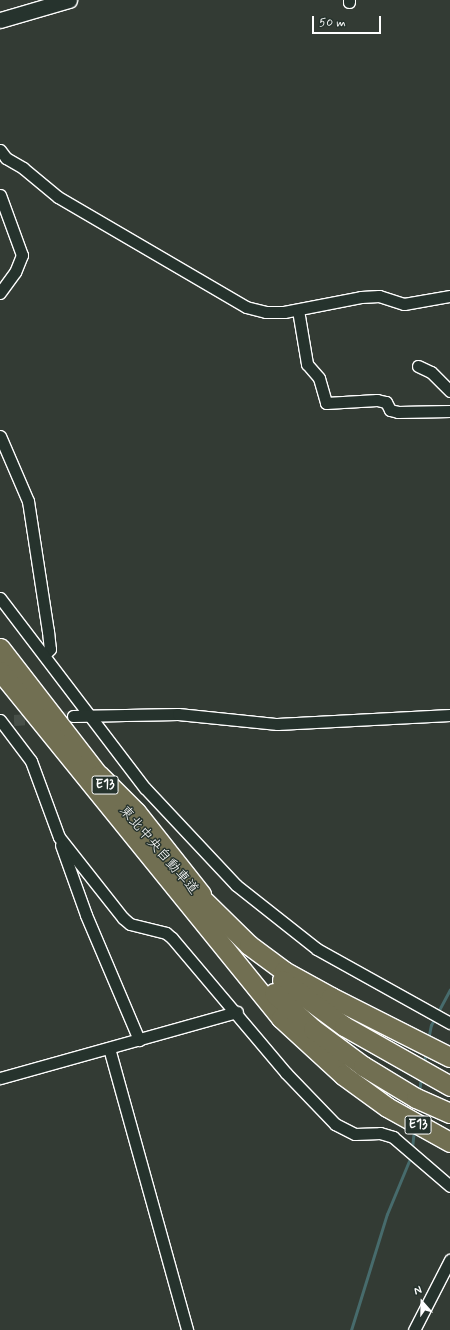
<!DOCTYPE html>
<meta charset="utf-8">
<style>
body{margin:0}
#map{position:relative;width:450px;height:1330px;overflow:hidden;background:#333b34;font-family:Mynerve,"Klee One",sans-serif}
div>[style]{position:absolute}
.stream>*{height:3px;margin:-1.5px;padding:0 1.5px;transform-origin:1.5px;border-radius:1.5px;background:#476b6c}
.minor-tunnel>*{height:11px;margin-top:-5.5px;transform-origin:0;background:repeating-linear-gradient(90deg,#474f48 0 11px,transparent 0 16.5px)}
.roads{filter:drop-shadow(1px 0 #fff) drop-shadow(-1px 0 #fff) drop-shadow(0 1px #fff) drop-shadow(0 -1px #fff)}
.minor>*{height:11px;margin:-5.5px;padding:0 5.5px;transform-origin:5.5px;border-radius:5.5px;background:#26332d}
.secondary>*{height:15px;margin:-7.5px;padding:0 7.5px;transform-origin:7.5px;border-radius:7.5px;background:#26332d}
.motorway>*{height:19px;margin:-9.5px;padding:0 9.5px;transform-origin:9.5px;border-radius:9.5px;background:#716f52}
span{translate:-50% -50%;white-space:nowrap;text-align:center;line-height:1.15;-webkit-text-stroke:3px #26332d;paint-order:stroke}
.shield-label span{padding:1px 3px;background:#26332d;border:1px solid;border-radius:3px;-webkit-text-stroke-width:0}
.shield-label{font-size:13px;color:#fff;font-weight:700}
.street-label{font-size:14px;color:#fff}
.north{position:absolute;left:402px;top:1282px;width:40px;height:40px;-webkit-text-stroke:3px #26332d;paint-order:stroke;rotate:340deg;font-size:11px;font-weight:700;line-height:16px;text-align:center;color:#fff}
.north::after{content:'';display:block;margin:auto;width:14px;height:18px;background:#fff;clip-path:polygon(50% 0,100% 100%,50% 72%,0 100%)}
.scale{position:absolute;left:312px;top:16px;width:69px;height:18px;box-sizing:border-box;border:2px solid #fff;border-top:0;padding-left:5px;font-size:12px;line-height:14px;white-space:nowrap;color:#fff;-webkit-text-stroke:3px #26332d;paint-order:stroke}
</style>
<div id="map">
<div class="stream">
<div style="left:428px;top:1040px;width:15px;rotate:-79deg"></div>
<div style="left:431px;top:1025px;width:40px;rotate:-62deg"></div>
<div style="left:424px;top:1063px;width:12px;rotate:-81deg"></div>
<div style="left:419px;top:1093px;width:16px;rotate:-83deg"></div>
<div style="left:412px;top:1148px;width:18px;rotate:-84deg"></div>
<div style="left:351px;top:1330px;width:121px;rotate:-72.8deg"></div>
<div style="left:387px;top:1214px;width:63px;rotate:-67.5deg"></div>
</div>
<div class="minor-tunnel">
<div style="left:14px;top:720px;width:59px;rotate:-3.9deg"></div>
</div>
<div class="roads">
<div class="minor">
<div style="left:349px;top:0;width:2px;rotate:90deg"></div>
<div style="left:0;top:150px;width:10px;rotate:53deg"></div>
<div style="left:6px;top:158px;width:20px;rotate:30deg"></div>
<div style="left:23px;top:168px;width:45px;rotate:39.6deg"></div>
<div style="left:58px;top:197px;width:218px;rotate:30.3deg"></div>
<div style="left:246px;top:307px;width:21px;rotate:14deg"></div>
<div style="left:266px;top:312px;width:18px"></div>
<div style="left:284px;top:312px;width:78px;rotate:-11deg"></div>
<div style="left:361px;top:297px;width:18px;rotate:-3deg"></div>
<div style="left:379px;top:296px;width:26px;rotate:18deg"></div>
<div style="left:404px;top:304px;width:47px;rotate:-9.9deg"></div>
<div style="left:0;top:195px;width:64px;rotate:69.9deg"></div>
<div style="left:22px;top:255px;width:18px;rotate:112deg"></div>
<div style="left:15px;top:272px;width:26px;rotate:126deg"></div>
<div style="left:298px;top:310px;width:55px;rotate:80.5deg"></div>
<div style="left:307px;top:364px;width:18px;rotate:49deg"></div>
<div style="left:319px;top:378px;width:26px;rotate:74deg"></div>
<div style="left:326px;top:403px;width:51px;rotate:-3.4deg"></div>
<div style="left:377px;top:400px;width:9px;rotate:13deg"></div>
<div style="left:386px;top:402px;width:9px;rotate:63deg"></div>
<div style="left:390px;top:410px;width:8px;rotate:14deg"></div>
<div style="left:398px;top:412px;width:52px;rotate:-1.1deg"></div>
<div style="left:418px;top:366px;width:14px;rotate:25deg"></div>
<div style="left:431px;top:372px;width:27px;rotate:45deg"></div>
<div style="left:0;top:436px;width:71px;rotate:66.7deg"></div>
<div style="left:28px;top:501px;width:132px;rotate:81.3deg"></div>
<div style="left:48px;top:631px;width:18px;rotate:84deg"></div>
<div style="left:50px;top:649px;width:8px;rotate:135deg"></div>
<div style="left:0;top:598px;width:239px;rotate:52.7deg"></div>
<div style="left:145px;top:788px;width:133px;rotate:46.8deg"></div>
<div style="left:236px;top:885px;width:103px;rotate:38.3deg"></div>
<div style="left:317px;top:949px;width:152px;rotate:29.1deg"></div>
<div style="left:73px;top:716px;width:105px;rotate:-1.1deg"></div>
<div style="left:178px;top:714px;width:100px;rotate:5.8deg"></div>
<div style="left:277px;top:724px;width:173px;rotate:-3deg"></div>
<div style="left:0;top:720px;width:51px;rotate:52.9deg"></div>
<div style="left:31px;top:761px;width:81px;rotate:69.8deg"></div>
<div style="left:59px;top:837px;width:103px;rotate:51.7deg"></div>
<div style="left:123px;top:918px;width:9px;rotate:41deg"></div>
<div style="left:130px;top:924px;width:37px;rotate:14deg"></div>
<div style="left:166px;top:933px;width:8px;rotate:40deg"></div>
<div style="left:172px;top:938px;width:177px;rotate:49.8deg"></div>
<div style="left:286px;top:1073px;width:71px;rotate:46.1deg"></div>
<div style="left:335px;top:1124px;width:22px;rotate:27deg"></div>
<div style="left:355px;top:1134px;width:25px;rotate:-2deg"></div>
<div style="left:380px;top:1133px;width:14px;rotate:17deg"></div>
<div style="left:393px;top:1137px;width:75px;rotate:40.7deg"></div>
<div style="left:61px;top:845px;width:74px;rotate:70.3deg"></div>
<div style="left:86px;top:915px;width:136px;rotate:67deg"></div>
<div style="left:109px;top:1048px;width:293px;rotate:74.5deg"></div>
<div style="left:0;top:1078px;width:246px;rotate:-15.6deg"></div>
<div style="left:414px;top:1330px;width:79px;rotate:-62.8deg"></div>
</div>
<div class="secondary">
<div style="left:0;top:20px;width:72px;rotate:-16.2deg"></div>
</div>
<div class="motorway">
<div style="left:0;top:648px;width:173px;rotate:52.3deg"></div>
<div style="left:0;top:671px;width:447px;rotate:51deg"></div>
<div style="left:281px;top:1018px;width:84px;rotate:42.6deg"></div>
<div style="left:343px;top:1075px;width:54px;rotate:36deg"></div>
<div style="left:387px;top:1107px;width:72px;rotate:29.1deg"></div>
<div style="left:99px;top:775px;width:52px;rotate:45deg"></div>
<div style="left:136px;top:812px;width:105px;rotate:51.6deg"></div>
<div style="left:189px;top:886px;width:84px;rotate:44.5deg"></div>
<div style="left:249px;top:945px;width:44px;rotate:36.6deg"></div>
<div style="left:284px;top:971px;width:54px;rotate:29deg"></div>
<div style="left:331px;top:997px;width:133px;rotate:26.8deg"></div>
<div style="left:282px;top:980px;width:77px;rotate:36.6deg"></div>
<div style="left:344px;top:1026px;width:122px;rotate:29.5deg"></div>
<div style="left:274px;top:993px;width:53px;rotate:42.7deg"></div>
<div style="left:313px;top:1029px;width:62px;rotate:36.5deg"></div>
<div style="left:363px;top:1066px;width:62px;rotate:31.1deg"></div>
<div style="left:416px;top:1098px;width:37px;rotate:24deg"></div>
</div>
</div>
<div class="shield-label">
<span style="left:105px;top:785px">E13</span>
<span style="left:418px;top:1125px">E13</span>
</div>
<div class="street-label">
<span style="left:159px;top:850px;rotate:49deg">東北中央自動車道</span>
</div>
<div class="north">N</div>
<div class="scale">50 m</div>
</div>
